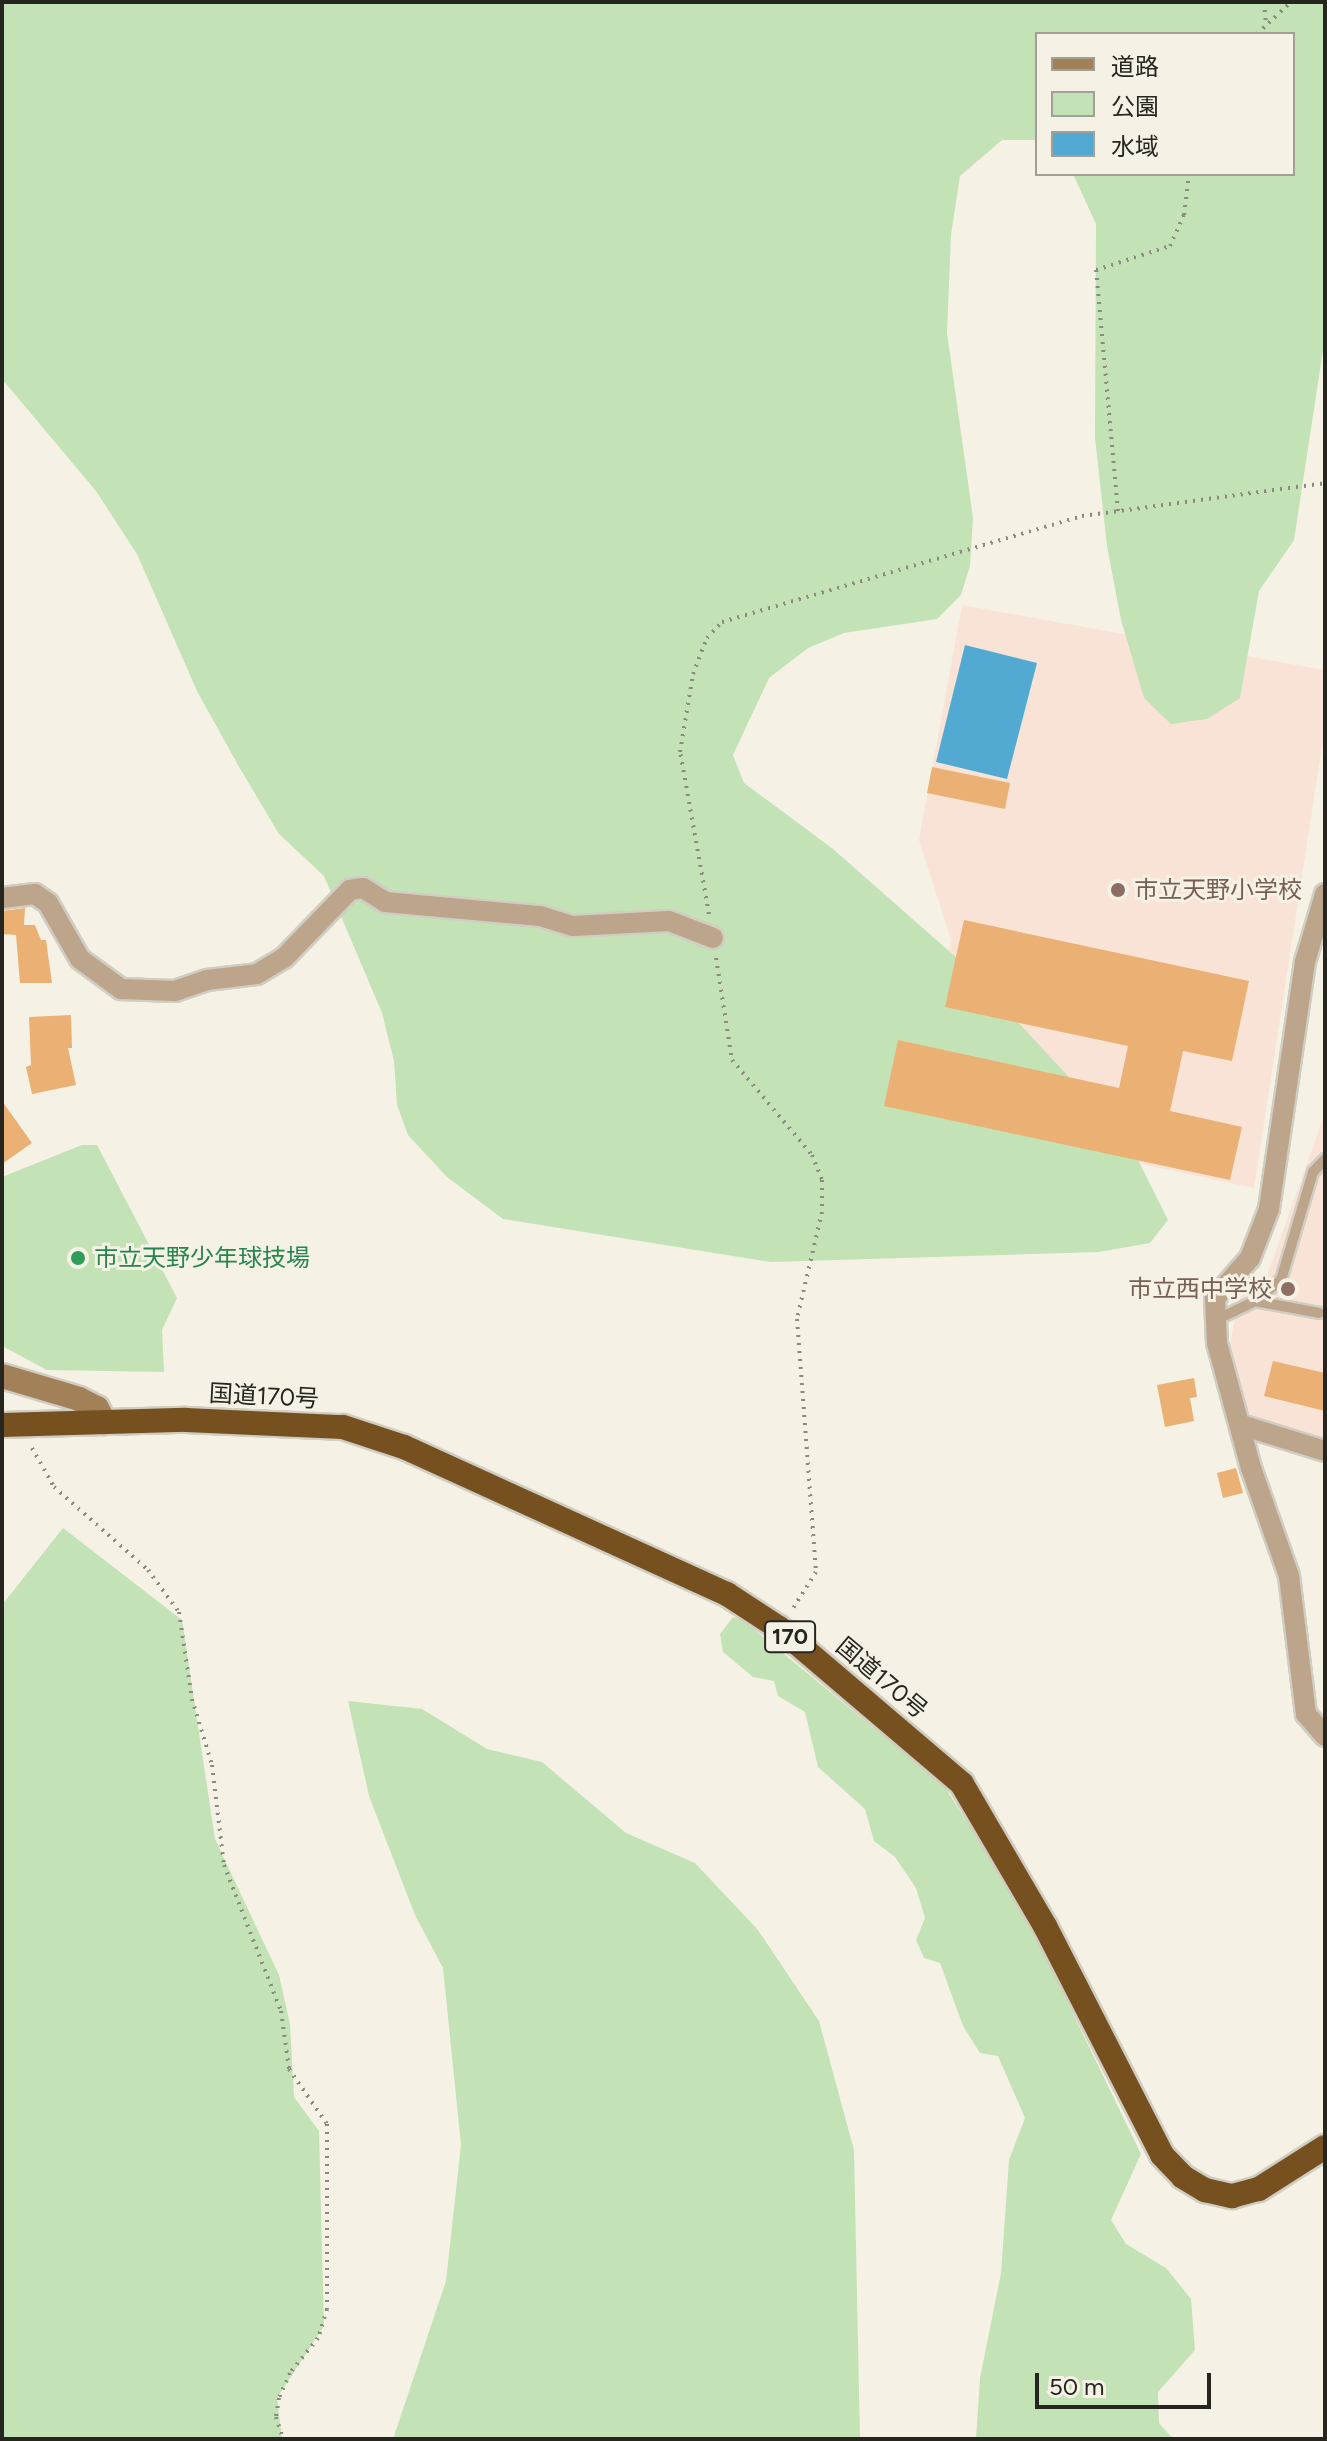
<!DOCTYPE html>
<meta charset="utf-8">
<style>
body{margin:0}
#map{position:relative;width:1327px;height:2441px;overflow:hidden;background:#f5f2e5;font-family:Figtree,"Noto Sans JP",sans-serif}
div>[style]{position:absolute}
.education>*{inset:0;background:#f9e3d6}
.green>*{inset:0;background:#c3e2b5}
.water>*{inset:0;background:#52aad3}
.building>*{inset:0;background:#ebb174}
.path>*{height:4px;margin-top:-2px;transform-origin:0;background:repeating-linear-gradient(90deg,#8b8980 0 2px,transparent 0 8px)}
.roads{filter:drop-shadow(2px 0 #d0cdc2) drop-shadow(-2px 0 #d0cdc2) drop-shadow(0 2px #d0cdc2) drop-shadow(0 -2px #d0cdc2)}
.lane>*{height:10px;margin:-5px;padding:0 5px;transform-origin:5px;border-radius:5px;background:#bda58b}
.street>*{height:20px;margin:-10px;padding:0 10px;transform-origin:10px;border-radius:10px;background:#bda58b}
.secondary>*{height:24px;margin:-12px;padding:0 12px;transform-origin:12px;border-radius:12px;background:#a28058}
.highway>*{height:24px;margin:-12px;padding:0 12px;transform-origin:12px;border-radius:12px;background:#76501e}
.dots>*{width:22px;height:22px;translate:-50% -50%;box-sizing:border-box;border:4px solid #f5f2e5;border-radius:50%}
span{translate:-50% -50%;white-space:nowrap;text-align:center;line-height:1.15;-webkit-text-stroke:6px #f5f2e5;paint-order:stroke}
.shield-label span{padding:2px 6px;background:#f5f2e5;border:2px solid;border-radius:6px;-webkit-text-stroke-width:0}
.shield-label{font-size:22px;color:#262520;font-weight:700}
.education-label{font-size:24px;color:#785e54}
.left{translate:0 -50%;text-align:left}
.right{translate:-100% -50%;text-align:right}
.leisure-label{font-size:24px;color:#27864d}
.street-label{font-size:24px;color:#262520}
.frame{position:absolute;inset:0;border:4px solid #262520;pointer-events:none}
.legend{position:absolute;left:1035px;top:32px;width:260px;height:144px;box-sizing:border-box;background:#f5f2e5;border:2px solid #a2a096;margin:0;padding:10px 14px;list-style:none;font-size:24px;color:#262520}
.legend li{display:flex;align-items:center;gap:16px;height:40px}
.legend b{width:40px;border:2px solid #a2a096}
.scale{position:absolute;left:1035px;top:2373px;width:176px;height:36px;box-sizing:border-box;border:4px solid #262520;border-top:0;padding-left:10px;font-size:24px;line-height:28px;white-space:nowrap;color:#262520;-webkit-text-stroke:6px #f5f2e5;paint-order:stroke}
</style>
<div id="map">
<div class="education">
<div style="clip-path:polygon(962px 605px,1325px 670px,1325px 727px,1254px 1188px,919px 1117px,951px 940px,919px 840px)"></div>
<div style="clip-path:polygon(1325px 1113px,1325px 1443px,1258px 1424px,1245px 1407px,1230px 1345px,1238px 1299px,1266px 1278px)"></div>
</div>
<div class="green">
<div style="clip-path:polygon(2px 2px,1325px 2px,1325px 337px,1294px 540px,1259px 591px,1240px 698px,1207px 719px,1171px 724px,1144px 698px,1121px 620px,1107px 546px,1095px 438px,1096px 224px,1073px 174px,1293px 174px,1293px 34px,1037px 34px,1037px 140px,1002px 140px,960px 176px,951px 235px,947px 333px,973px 518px,970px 566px,961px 595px,937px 619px,844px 633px,808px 648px,769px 678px,733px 755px,744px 783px,833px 849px,966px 966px,1129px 1142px,1168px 1220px,1150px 1243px,1099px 1252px,771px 1262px,503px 1219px,447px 1177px,408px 1135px,397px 1105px,394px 1061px,382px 1013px,324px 876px,279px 834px,238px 765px,197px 691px,137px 554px,96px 491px,2px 379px)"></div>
<div style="clip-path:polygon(82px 1145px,97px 1145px,177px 1298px,162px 1330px,164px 1372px,47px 1370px,2px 1346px,2px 1177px)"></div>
<div style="clip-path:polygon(63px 1528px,182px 1620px,215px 1839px,279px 1975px,290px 2024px,294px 2097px,319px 2131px,324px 2326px,277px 2398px,282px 2439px,2px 2439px,2px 1605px)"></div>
<div style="clip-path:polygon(733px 1617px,744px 1621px,944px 1786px,1019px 1902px,1141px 2154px,1111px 2220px,1126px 2244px,1166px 2268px,1191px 2299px,1195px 2350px,1158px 2392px,1159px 2423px,1173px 2439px,976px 2439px,980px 2378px,1001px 2273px,1009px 2160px,1025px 2118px,998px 2056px,980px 2053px,963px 2026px,940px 1963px,924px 1958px,916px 1940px,925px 1918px,916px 1888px,895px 1857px,874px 1841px,865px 1809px,818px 1767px,805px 1712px,778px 1696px,774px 1681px,753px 1677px,723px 1652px,720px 1634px)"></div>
<div style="clip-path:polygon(348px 1701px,422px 1709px,487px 1749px,542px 1762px,626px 1833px,695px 1863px,758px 1930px,819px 2021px,854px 2150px,860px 2439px,393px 2439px,446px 2281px,461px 2145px,443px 1968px,415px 1915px,369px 1796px)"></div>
</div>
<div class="water">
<div style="clip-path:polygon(965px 645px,1037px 663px,1007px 779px,936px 762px)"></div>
</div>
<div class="building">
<div style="clip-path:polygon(932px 767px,1010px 783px,1005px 809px,927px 793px)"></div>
<div style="clip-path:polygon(25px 908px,24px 925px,35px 925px,41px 940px,46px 940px,52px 983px,20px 983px,16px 935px,2px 934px,2px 911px)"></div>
<div style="clip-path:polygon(964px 920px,1249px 981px,1232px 1061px,1183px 1051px,1170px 1111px,1242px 1127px,1230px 1180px,884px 1106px,898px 1040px,1119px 1088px,1128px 1046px,945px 1007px)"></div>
<div style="clip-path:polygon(71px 1015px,72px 1048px,68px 1048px,76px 1085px,32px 1094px,26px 1067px,31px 1065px,29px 1017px)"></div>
<div style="clip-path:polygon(2px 1101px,32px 1143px,2px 1164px)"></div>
<div style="clip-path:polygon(1273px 1361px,1325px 1373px,1325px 1411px,1264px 1396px)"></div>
<div style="clip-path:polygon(1194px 1378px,1197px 1397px,1190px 1398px,1194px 1421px,1165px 1427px,1157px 1385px)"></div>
<div style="clip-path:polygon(1236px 1468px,1243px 1493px,1223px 1498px,1217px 1473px)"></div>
</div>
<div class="path">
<div style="left:1264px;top:2px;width:22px;rotate:85deg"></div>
<div style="left:1257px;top:34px;width:47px;rotate:-43.3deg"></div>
<div style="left:1118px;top:511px;width:242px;rotate:-95.2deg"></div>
<div style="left:1096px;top:270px;width:78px;rotate:-18deg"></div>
<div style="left:1170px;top:246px;width:34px;rotate:-66deg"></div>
<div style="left:1184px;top:215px;width:41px;rotate:-83deg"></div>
<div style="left:709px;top:914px;width:165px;rotate:-100.1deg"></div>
<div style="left:680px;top:752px;width:79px;rotate:-80.5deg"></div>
<div style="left:693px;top:674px;width:39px;rotate:-69deg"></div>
<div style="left:707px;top:638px;width:22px;rotate:-47deg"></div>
<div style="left:722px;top:622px;width:375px;rotate:-16.4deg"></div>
<div style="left:1082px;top:516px;width:245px;rotate:-7.7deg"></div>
<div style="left:716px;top:958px;width:103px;rotate:81.1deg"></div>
<div style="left:732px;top:1060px;width:124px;rotate:49.9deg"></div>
<div style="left:812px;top:1155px;width:27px;rotate:68deg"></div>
<div style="left:822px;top:1180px;width:32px;rotate:90deg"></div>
<div style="left:822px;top:1212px;width:110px;rotate:103.2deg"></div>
<div style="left:797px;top:1319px;width:254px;rotate:85.7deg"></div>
<div style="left:816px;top:1572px;width:45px;rotate:122.3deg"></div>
<div style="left:32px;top:1448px;width:45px;rotate:60.6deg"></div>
<div style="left:54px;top:1487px;width:125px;rotate:41.4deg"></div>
<div style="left:148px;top:1570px;width:52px;rotate:53.6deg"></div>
<div style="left:179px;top:1612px;width:88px;rotate:81.5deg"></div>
<div style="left:192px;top:1699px;width:69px;rotate:73.1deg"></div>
<div style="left:212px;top:1765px;width:101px;rotate:83.2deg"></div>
<div style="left:224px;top:1865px;width:157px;rotate:68.7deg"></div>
<div style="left:281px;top:2011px;width:59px;rotate:82.1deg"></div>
<div style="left:289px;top:2069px;width:67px;rotate:55.4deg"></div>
<div style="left:327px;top:2124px;width:185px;rotate:90deg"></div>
<div style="left:327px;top:2309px;width:30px;rotate:107deg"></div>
<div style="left:318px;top:2338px;width:45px;rotate:128.7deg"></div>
<div style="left:290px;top:2373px;width:27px;rotate:114deg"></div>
<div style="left:279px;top:2398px;width:19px;rotate:99deg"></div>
<div style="left:276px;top:2417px;width:23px;rotate:72deg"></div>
</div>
<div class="roads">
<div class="lane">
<div style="left:1255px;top:1301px;width:65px;rotate:10.6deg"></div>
<div style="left:1216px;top:1320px;width:43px;rotate:-26deg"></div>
<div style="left:1255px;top:1301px;width:33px;rotate:-39deg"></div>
<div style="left:1281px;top:1280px;width:113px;rotate:-73.5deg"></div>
<div style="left:1313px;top:1172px;width:18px;rotate:-47deg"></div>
</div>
<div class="street">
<div style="left:1325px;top:894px;width:71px;rotate:106.4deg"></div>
<div style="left:1305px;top:962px;width:250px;rotate:98.3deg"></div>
<div style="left:1269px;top:1209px;width:53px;rotate:111.2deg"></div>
<div style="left:1250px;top:1258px;width:53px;rotate:131.2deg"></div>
<div style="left:1215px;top:1298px;width:45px;rotate:87.5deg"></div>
<div style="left:1217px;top:1343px;width:130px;rotate:74.8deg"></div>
<div style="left:1251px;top:1468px;width:114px;rotate:70.6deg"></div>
<div style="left:1289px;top:1576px;width:139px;rotate:83deg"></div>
<div style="left:1306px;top:1714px;width:29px;rotate:49deg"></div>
<div style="left:2px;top:898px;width:33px;rotate:-7deg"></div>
<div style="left:35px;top:894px;width:16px;rotate:35deg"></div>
<div style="left:48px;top:903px;width:64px;rotate:60.3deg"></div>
<div style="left:80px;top:959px;width:51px;rotate:36.2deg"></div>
<div style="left:121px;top:989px;width:54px;rotate:2.1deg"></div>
<div style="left:175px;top:991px;width:34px;rotate:-19deg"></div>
<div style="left:207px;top:980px;width:50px;rotate:-6.8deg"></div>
<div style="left:257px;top:974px;width:31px;rotate:-31deg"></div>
<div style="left:284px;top:958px;width:95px;rotate:-45.9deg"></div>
<div style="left:350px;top:890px;width:13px;rotate:-9deg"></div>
<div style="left:363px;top:888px;width:26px;rotate:32deg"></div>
<div style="left:385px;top:902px;width:156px;rotate:5.2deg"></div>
<div style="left:540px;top:916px;width:34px;rotate:17deg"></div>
<div style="left:573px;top:926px;width:96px;rotate:-3deg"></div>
<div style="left:669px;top:921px;width:47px;rotate:21.1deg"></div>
<div style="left:1241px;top:1425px;width:88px;rotate:17.2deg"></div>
</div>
<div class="secondary">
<div style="left:2px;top:1376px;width:80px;rotate:16.6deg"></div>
<div style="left:79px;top:1399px;width:20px;rotate:27deg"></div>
<div style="left:97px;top:1408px;width:16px;rotate:63deg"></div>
</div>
<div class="highway">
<div style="left:2px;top:1425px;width:184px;rotate:-1.6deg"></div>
<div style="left:186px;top:1420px;width:157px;rotate:2.6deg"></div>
<div style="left:343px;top:1427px;width:64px;rotate:18.2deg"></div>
<div style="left:404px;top:1447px;width:355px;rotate:24.5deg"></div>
<div style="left:727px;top:1594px;width:62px;rotate:33.2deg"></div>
<div style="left:779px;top:1628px;width:240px;rotate:40.4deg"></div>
<div style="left:962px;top:1784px;width:164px;rotate:59.7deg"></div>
<div style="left:1045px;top:1926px;width:257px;rotate:62.9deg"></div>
<div style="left:1162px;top:2155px;width:30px;rotate:46deg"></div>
<div style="left:1183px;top:2177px;width:26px;rotate:31deg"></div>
<div style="left:1205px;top:2190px;width:28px;rotate:13deg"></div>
<div style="left:1232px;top:2196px;width:28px;rotate:-15deg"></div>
<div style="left:1259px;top:2189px;width:78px;rotate:-32.5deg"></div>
</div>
</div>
<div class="dots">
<div style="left:1118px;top:890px;background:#8d6e63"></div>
<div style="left:78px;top:1258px;background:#2e9e5b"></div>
<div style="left:1288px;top:1289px;background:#8d6e63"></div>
</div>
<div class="shield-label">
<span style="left:790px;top:1637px">170</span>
</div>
<div class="education-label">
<span class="left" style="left:1134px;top:890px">市立天野小学校</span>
<span class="right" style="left:1272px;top:1289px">市立西中学校</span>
</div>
<div class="leisure-label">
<span class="left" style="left:94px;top:1258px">市立天野少年球技場</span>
</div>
<div class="street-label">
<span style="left:264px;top:1396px;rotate:3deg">国道170号</span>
<span style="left:882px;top:1678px;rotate:40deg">国道170号</span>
</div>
<div class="frame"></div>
<ul class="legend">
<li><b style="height:10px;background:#a28058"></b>道路</li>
<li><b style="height:22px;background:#c3e2b5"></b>公園</li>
<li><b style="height:22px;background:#52aad3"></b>水域</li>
</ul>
<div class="scale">50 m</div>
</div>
